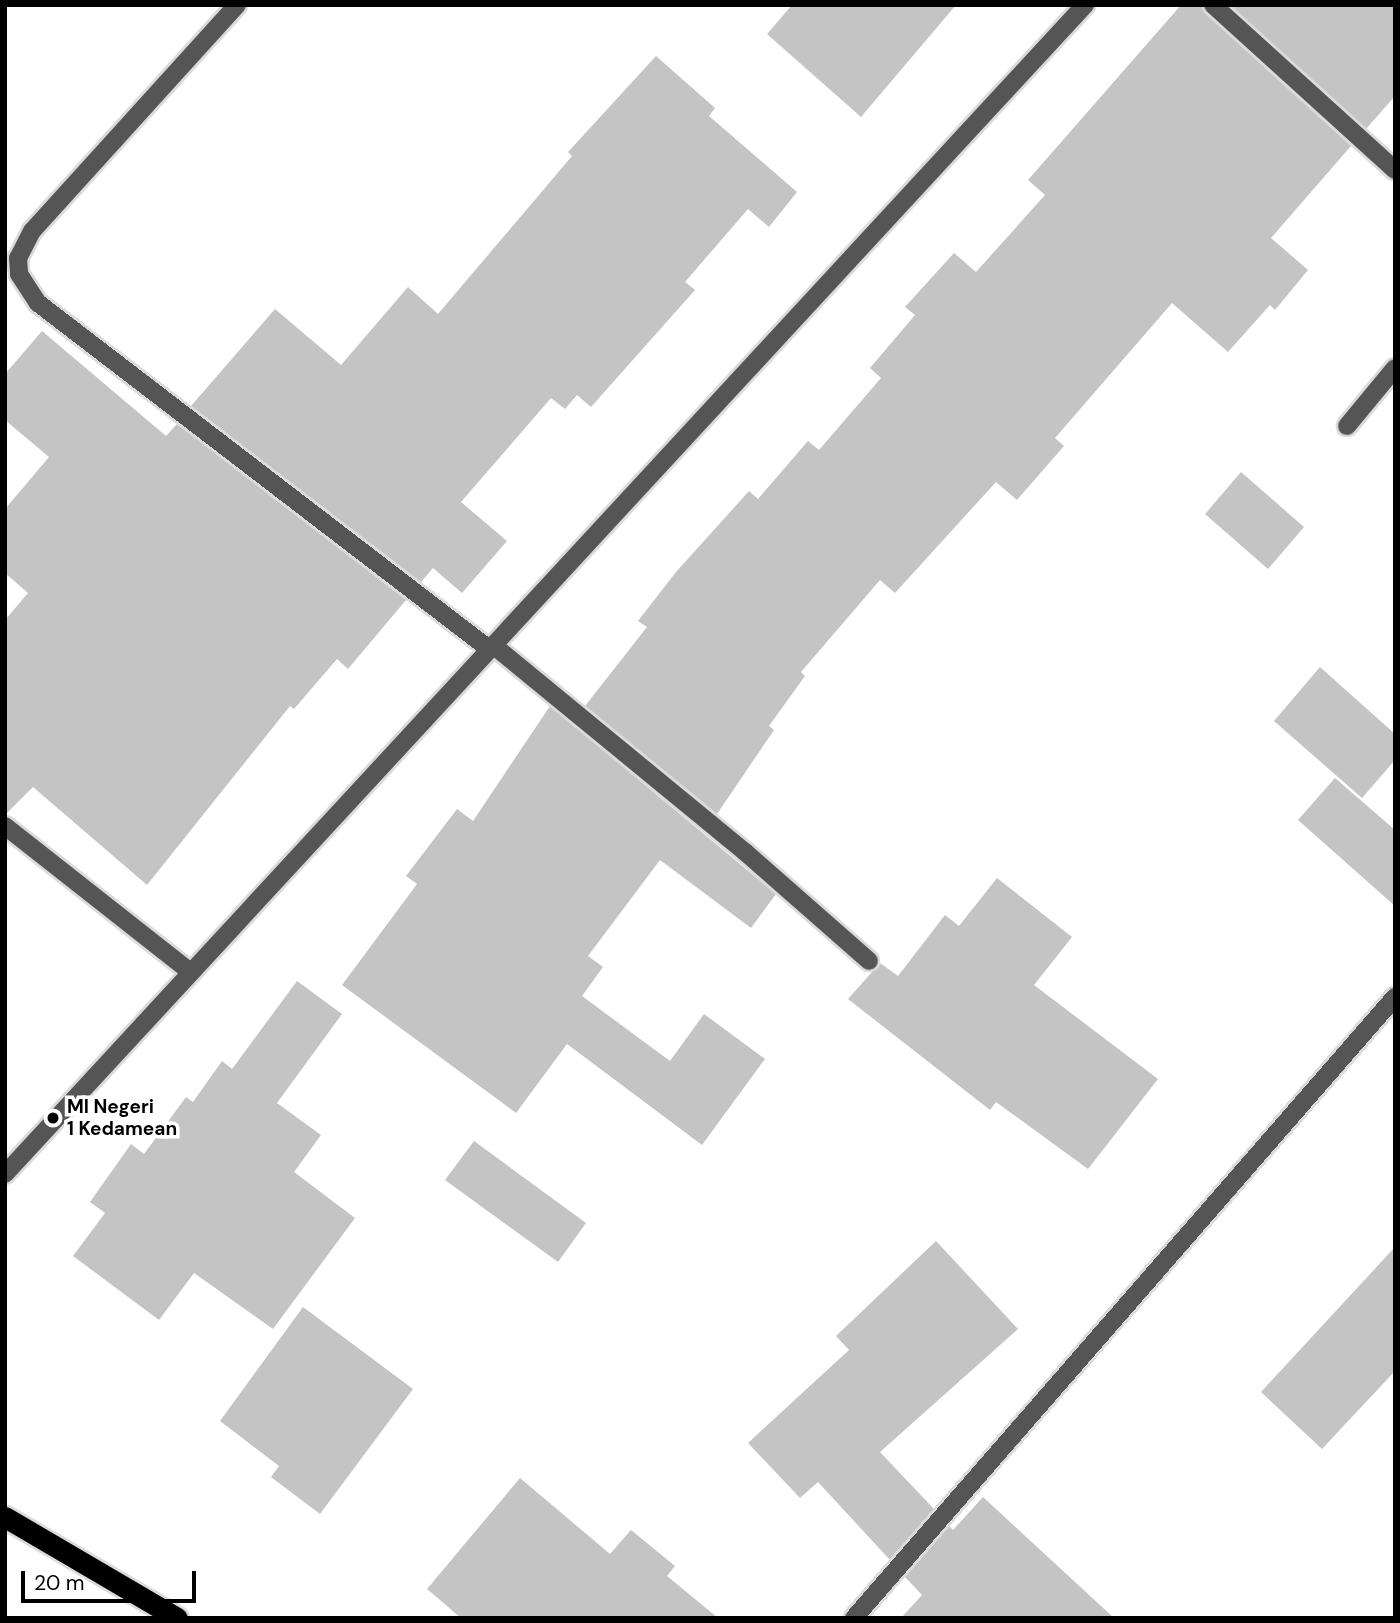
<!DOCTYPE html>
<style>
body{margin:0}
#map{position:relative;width:1400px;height:1623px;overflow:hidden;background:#fff;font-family:"DM Sans",sans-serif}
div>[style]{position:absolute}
.building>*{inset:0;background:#c4c4c4}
.roads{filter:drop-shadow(2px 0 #dbdbdb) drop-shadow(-2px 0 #dbdbdb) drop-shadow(0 2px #dbdbdb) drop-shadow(0 -2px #dbdbdb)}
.minor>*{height:18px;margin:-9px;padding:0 9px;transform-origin:9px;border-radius:9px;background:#555}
.highway>*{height:21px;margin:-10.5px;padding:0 10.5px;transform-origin:10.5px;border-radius:10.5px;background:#000}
.dots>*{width:19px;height:19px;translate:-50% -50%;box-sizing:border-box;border:4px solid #fff;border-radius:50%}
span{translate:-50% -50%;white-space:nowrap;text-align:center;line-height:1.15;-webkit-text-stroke:7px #fff;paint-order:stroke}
.poi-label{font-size:19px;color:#000;font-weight:700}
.left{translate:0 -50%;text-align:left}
.frame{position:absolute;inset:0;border:7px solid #000;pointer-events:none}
.scale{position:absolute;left:21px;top:1571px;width:175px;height:32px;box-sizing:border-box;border:4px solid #000;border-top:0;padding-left:9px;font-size:21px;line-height:24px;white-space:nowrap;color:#000;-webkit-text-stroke:5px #fff;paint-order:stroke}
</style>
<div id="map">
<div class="building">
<div style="clip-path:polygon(792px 5px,956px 5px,861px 117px,767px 34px)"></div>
<div style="clip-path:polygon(1181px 5px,1202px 5px,1205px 13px,1351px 146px,1271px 238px,1308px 270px,1275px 310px,1270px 305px,1228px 352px,1172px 303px,1055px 438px,1064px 446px,1017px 500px,996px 482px,895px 593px,880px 580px,801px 672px,805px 676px,769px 726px,774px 730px,717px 814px,585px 706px,647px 627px,638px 621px,676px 572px,749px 491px,758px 499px,808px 441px,819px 450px,881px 378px,870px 368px,915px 315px,905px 307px,954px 253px,976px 272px,1045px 195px,1028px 180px)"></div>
<div style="clip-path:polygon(1230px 5px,1395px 5px,1395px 96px,1366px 129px)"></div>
<div style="clip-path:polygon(656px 56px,715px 108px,709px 116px,797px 192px,769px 227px,748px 209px,685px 282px,695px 290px,591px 407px,577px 395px,565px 409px,551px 398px,461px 502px,507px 541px,462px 593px,433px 568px,421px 582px,191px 406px,275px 309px,341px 365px,408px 287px,438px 314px,572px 156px,568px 152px)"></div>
<div style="clip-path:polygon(42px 331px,166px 436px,177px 424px,406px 600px,348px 669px,337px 659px,294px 709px,290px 706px,147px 885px,33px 787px,5px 815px,5px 620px,28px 593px,5px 573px,5px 509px,49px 457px,5px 420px,5px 374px)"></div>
<div style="clip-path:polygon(1241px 472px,1304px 527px,1268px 569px,1205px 514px)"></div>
<div style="clip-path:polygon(1320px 667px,1395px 734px,1395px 760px,1362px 798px,1274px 721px)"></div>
<div style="clip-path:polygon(550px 706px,776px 894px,751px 928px,660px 860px,588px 956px,603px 967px,582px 996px,670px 1061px,704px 1014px,765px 1059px,702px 1145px,567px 1044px,516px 1113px,342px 985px,417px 884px,406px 876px,457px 809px,473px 821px)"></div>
<div style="clip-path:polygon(1335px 778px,1395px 830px,1395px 906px,1298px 820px)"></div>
<div style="clip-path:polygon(997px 878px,1072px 937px,1034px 985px,1158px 1079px,1088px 1169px,996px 1102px,990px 1110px,848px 999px,880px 963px,898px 976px,945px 915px,959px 926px)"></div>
<div style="clip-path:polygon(297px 981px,342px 1014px,277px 1103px,321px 1135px,294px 1172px,355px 1218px,273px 1329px,194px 1273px,159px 1320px,73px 1256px,105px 1213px,90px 1202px,131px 1144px,144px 1154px,186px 1097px,193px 1102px,222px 1061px,232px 1069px)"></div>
<div style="clip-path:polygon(474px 1141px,586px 1223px,558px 1262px,445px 1180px)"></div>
<div style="clip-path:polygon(936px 1241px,1018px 1329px,880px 1452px,934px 1509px,890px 1560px,818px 1482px,800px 1498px,748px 1443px,849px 1350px,836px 1336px)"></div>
<div style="clip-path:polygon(1395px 1247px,1395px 1371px,1322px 1449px,1261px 1392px)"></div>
<div style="clip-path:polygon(303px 1307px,413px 1389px,320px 1514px,271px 1477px,279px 1466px,220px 1421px)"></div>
<div style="clip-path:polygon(520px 1478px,610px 1554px,631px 1530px,675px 1566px,667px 1576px,718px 1618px,461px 1618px,427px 1589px)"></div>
<div style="clip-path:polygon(983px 1497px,1114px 1618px,901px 1618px,922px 1595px,905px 1577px,949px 1526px,953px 1530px)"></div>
</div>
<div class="roads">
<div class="minor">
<div style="left:237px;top:5px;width:305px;rotate:132.2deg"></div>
<div style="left:32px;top:231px;width:30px;rotate:117deg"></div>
<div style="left:18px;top:258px;width:16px;rotate:86deg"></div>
<div style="left:19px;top:274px;width:35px;rotate:57deg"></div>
<div style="left:38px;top:303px;width:568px;rotate:37.49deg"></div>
<div style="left:1213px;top:5px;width:246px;rotate:42.2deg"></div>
<div style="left:1347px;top:426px;width:75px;rotate:-50.4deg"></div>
<div style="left:493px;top:645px;width:326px;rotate:39.4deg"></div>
<div style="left:745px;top:852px;width:165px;rotate:41.3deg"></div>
<div style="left:5px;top:826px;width:234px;rotate:38.2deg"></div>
<div style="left:5px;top:1174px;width:1592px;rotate:-47.27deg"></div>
<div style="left:854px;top:1618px;width:824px;rotate:-48.94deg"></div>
</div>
<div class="highway">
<div style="left:5px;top:1517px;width:199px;rotate:30.4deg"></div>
</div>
</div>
<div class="dots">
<div style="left:53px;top:1118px;background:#000"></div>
</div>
<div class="poi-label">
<span class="left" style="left:67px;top:1118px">MI Negeri<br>1 Kedamean</span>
</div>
<div class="frame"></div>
<div class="scale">20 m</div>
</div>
